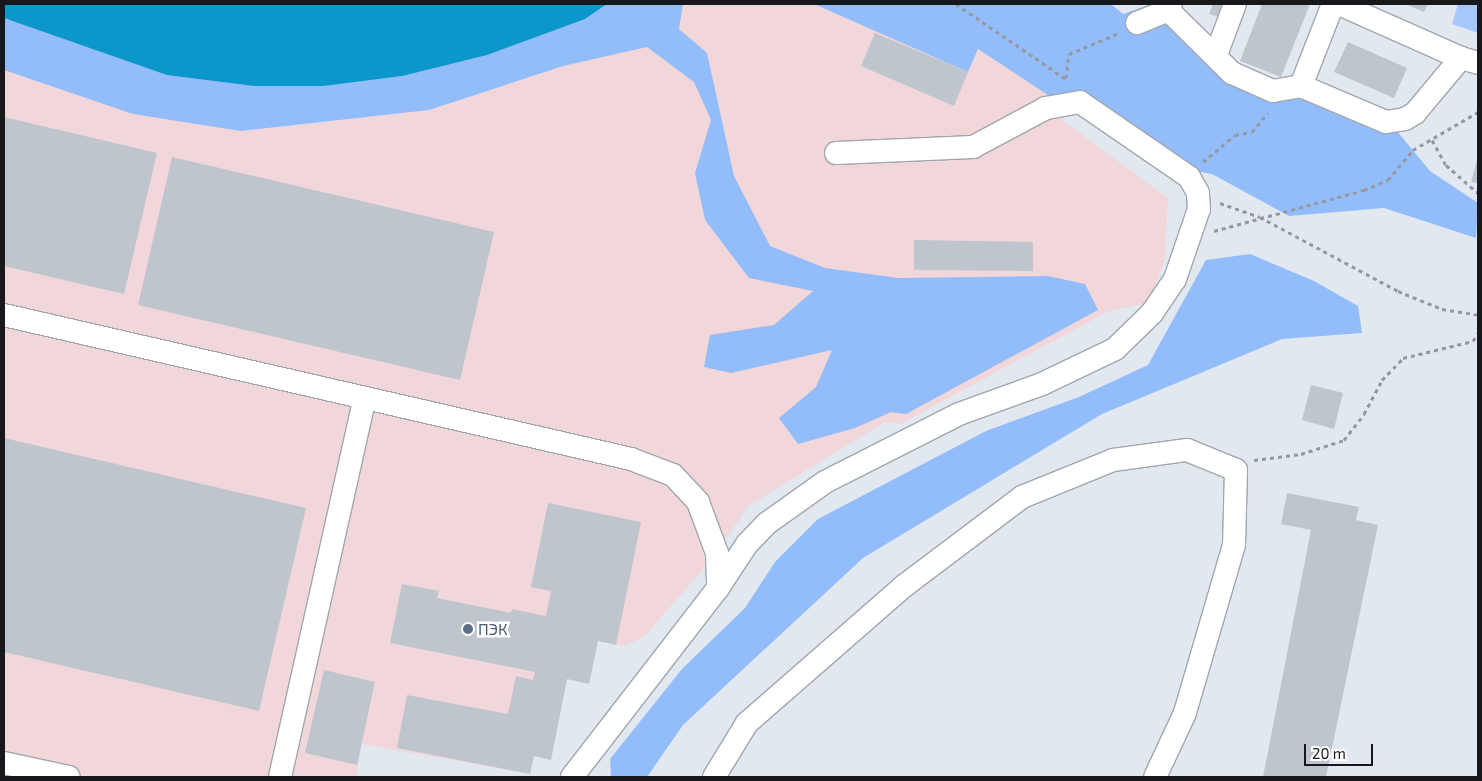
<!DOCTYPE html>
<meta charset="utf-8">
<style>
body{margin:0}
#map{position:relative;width:1482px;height:781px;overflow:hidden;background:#e2e8f0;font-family:"Exo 2",sans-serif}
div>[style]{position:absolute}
.industrial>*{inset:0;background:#f1d6da}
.green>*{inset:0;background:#a5c7fb}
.forest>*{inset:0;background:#93bcfb}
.water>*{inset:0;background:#0b97c9}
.building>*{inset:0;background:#bfc5cd}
.path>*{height:3px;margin-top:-1.5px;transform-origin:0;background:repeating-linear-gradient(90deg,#95999f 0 4px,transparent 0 8px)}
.roads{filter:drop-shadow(1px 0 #a1a6ae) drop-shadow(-1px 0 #a1a6ae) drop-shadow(0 1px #a1a6ae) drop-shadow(0 -1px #a1a6ae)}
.minor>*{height:22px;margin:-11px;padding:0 11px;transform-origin:11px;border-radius:11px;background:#fff}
.dots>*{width:14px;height:14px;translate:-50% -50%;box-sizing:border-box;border:2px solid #fff;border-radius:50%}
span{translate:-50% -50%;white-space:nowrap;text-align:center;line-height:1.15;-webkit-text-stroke:5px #fff;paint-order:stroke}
.service-label{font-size:16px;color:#4e5e75}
.left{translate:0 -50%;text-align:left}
.frame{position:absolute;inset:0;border:5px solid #16181b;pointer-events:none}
.scale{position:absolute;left:1304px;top:744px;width:69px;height:22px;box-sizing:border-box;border:2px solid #16181b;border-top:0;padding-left:6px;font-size:15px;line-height:18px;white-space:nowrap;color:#16181b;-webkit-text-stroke:4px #fff;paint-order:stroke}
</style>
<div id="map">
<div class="industrial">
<div style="clip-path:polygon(607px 4px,814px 4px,968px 72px,978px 49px,1053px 97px,1046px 108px,1168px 198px,1165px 259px,1149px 303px,1109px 311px,900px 424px,885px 422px,748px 506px,717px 553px,645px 636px,625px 646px,598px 641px,589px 684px,567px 679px,551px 760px,534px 756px,530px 774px,362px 744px,356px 777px,4px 777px,4px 18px,585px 19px)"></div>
</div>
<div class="green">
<div style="clip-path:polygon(1458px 4px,1478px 4px,1478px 33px,1452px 24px)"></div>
</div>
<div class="forest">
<div style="clip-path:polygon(607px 4px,683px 4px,679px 29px,707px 53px,734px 176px,770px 246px,825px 268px,898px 278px,1048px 276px,1085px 284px,1098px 310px,906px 414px,891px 412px,855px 428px,798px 444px,779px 418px,816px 387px,832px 350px,731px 373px,704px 367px,710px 335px,774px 325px,813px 291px,749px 278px,705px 220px,695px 173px,711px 120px,694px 82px,647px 47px,563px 66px,429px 110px,241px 131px,133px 114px,4px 70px,4px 18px,25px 25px,585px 19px)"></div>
<div style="clip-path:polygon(814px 4px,1111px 4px,1123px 14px,1152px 4px,1231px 80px,1298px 93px,1397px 131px,1430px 171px,1478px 203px,1476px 238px,1384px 208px,1289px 216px,1212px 174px,1153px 164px,978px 49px,968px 72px)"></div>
<div style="clip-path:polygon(1250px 254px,1314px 281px,1358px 306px,1362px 333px,1282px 339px,1102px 414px,863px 558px,683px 725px,647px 777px,611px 777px,610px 759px,682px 669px,745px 608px,775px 562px,818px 519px,986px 431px,1079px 397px,1148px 365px,1206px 260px)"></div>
</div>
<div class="water">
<div style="clip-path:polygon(4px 4px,607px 4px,585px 19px,487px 55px,402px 76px,323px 86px,254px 86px,167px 75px,4px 18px)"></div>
</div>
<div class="building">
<div style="clip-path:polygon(1213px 4px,1224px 4px,1219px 17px,1209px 14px)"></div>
<div style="clip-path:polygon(1262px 4px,1310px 4px,1281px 77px,1240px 61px)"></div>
<div style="clip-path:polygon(1405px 4px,1428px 4px,1424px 12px)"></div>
<div style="clip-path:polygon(875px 33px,968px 72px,954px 106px,861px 66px)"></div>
<div style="clip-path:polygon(1348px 42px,1407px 68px,1394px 98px,1334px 72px)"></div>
<div style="clip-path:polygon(4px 117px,157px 153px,124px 294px,4px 266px)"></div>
<div style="clip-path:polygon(1478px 156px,1478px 183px,1471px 182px)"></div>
<div style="clip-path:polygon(172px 157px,494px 232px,460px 380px,138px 305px)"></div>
<div style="clip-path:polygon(914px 240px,1033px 242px,1033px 271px,914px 270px)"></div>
<div style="clip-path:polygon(1311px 385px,1343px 393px,1334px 429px,1302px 420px)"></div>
<div style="clip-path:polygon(4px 438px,306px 508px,259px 711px,4px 652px)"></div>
<div style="clip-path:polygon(1287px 493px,1359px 507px,1356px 520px,1378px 525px,1326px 777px,1263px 777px,1311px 530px,1281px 524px)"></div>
<div style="clip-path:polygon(548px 503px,641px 522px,616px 645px,598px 641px,589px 684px,567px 679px,551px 760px,534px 756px,530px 774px,397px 748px,407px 695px,508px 714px,516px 676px,533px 680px,535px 672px,390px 643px,402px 584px,439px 591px,437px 598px,511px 613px,512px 609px,546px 616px,551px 591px,531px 587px)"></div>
<div style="clip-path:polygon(324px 670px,375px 682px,357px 765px,305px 753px)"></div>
</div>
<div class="path">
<div style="left:956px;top:4px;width:133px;rotate:34.3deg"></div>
<div style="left:1066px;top:78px;width:24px;rotate:-83deg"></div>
<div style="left:1069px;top:54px;width:54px;rotate:-22.8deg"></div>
<div style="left:1432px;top:140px;width:29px;rotate:61deg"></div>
<div style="left:1446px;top:165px;width:43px;rotate:41.2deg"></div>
<div style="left:1203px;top:162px;width:42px;rotate:-40.2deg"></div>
<div style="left:1235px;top:135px;width:17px;rotate:-10deg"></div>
<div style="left:1252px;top:132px;width:25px;rotate:-50deg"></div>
<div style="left:1220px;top:203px;width:42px;rotate:19.3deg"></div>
<div style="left:1260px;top:217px;width:157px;rotate:28.2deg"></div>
<div style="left:1398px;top:291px;width:48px;rotate:22.2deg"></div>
<div style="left:1442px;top:309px;width:36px;rotate:9deg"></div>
<div style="left:1214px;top:231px;width:156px;rotate:-15.3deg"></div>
<div style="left:1364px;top:190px;width:26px;rotate:-23deg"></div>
<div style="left:1388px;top:180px;width:39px;rotate:-50deg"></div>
<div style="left:1413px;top:150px;width:75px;rotate:-30.3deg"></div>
<div style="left:1254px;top:460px;width:47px;rotate:-7.3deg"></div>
<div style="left:1301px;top:454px;width:45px;rotate:-18deg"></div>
<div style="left:1344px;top:440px;width:33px;rotate:-52deg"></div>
<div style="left:1364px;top:414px;width:38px;rotate:-62deg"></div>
<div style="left:1382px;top:380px;width:30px;rotate:-46deg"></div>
<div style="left:1403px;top:358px;width:72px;rotate:-13.7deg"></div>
<div style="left:1473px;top:341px;width:9px;rotate:-58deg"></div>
</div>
<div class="roads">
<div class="minor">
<div style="left:1162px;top:4px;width:98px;rotate:44.6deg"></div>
<div style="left:1232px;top:73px;width:45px;rotate:23.7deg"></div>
<div style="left:1273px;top:91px;width:28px;rotate:-10deg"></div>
<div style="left:1301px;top:86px;width:92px;rotate:23deg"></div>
<div style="left:1386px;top:122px;width:19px;rotate:-9deg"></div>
<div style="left:1405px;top:119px;width:12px;rotate:-31deg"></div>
<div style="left:1415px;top:113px;width:72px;rotate:-50.1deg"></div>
<div style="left:1461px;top:58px;width:18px;rotate:16deg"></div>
<div style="left:1339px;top:4px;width:133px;rotate:23.9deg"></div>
<div style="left:1137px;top:23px;width:35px;rotate:-22deg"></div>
<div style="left:1169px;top:10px;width:6px;rotate:-72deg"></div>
<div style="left:1216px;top:55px;width:54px;rotate:-69.6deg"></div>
<div style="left:1301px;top:86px;width:88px;rotate:-68.7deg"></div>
<div style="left:4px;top:315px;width:643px;rotate:12.93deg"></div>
<div style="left:631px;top:459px;width:45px;rotate:20.9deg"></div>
<div style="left:673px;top:475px;width:37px;rotate:47deg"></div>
<div style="left:698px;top:502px;width:54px;rotate:69.6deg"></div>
<div style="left:717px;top:553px;width:35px;rotate:88deg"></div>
<div style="left:4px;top:763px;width:66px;rotate:12.2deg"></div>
<div style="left:280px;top:777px;width:388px;rotate:-77.4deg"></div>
<div style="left:572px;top:777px;width:239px;rotate:-52.3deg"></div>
<div style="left:718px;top:588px;width:53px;rotate:-56.6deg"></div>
<div style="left:747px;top:544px;width:28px;rotate:-46deg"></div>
<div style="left:766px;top:524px;width:72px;rotate:-35.4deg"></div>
<div style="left:825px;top:482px;width:150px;rotate:-26.9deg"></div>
<div style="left:959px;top:414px;width:88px;rotate:-19.9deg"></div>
<div style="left:1042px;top:384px;width:81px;rotate:-25.6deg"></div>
<div style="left:1115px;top:349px;width:52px;rotate:-44.2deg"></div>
<div style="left:1152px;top:313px;width:41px;rotate:-55.9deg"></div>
<div style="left:1175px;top:279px;width:74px;rotate:-71.1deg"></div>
<div style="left:1199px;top:209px;width:16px;rotate:-94deg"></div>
<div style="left:1198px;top:193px;width:18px;rotate:-119deg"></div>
<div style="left:1189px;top:177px;width:132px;rotate:-145.5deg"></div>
<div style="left:1080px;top:102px;width:35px;rotate:170deg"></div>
<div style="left:1046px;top:108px;width:83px;rotate:151.9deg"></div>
<div style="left:973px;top:147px;width:137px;rotate:177.5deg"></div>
<div style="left:714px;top:777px;width:63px;rotate:-58.6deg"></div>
<div style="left:747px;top:723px;width:208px;rotate:-41.1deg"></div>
<div style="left:904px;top:586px;width:148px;rotate:-37deg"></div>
<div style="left:1022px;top:497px;width:98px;rotate:-22.1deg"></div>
<div style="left:1113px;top:460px;width:75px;rotate:-7.7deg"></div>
<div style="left:1187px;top:450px;width:53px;rotate:22.2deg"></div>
<div style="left:1236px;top:470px;width:75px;rotate:91.5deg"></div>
<div style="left:1234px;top:545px;width:175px;rotate:106.3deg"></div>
<div style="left:1185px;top:713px;width:71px;rotate:115.1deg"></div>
</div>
</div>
<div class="dots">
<div style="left:468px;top:629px;background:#5c6f8a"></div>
</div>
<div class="service-label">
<span class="left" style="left:478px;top:629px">ПЭК</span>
</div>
<div class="frame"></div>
<div class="scale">20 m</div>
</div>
